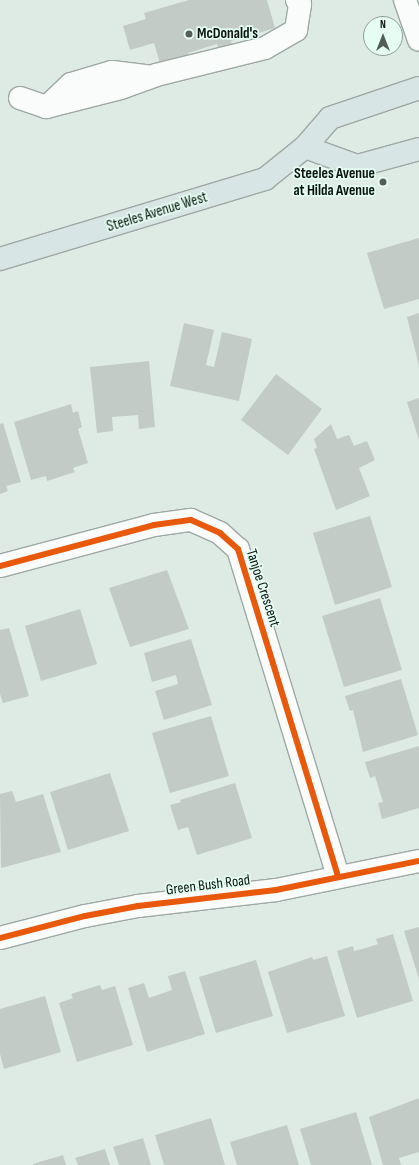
<!DOCTYPE html>
<style>
body{margin:0}
#map{position:relative;width:419px;height:1165px;overflow:hidden;background:#deeae4;font-family:"Sofia Sans Condensed",sans-serif}
div>[style]{position:absolute}
.building>*{inset:0;background:#c3cbc6}
.roads{filter:drop-shadow(1px 0 #9fa8a4) drop-shadow(-1px 0 #9fa8a4) drop-shadow(0 1px #9fa8a4) drop-shadow(0 -1px #9fa8a4)}
.minor>*{height:22px;margin:-11px;padding:0 11px;transform-origin:11px;border-radius:11px;background:#fafcfb}
.major>*{height:22px;margin:-11px;padding:0 11px;transform-origin:11px;border-radius:11px;background:#d7e5e4}
.cycleway>*{height:6px;margin:-3px;padding:0 3px;transform-origin:3px;border-radius:3px;background:#e8590c}
.dots>*{width:11px;height:11px;translate:-50% -50%;box-sizing:border-box;border:2px solid #e5fdf2;border-radius:50%}
span{translate:-50% -50%;white-space:nowrap;text-align:center;line-height:1.15;-webkit-text-stroke:3.5px #e5fdf2;paint-order:stroke}
.poi-label{font-size:15px;color:#09120e;font-weight:700}
.left{translate:0 -50%;text-align:left}
.right{translate:-100% -50%;text-align:right}
.street-label{font-size:15px;color:#09120e}
.north{position:absolute;left:363px;top:16px;width:40px;height:40px;box-sizing:border-box;background:#e5fdf2;border:1px solid #8d9f97;border-radius:50%;rotate:0deg;font-size:11px;font-weight:700;line-height:16px;text-align:center;color:#09120e}
.north::after{content:'';display:block;margin:auto;width:14px;height:18px;background:#545e59;clip-path:polygon(50% 0,100% 100%,50% 72%,0 100%)}
</style>
<div id="map">
<div class="building">
<div style="clip-path:polygon(189px 0,267px 0,275px 28px,231px 41px,233px 47px,219px 51px,217px 44px,188px 53px,189px 59px,176px 63px,175px 58px,160px 63px,154px 43px,130px 50px,123px 26px,146px 19px,144px 13px)"></div>
<div style="clip-path:polygon(419px 238px,419px 299px,384px 309px,367px 253px)"></div>
<div style="clip-path:polygon(419px 313px,419px 366px,407px 317px)"></div>
<div style="clip-path:polygon(184px 323px,214px 330px,206px 365px,214px 367px,222px 332px,252px 339px,239px 401px,170px 386px)"></div>
<div style="clip-path:polygon(149px 361px,155px 427px,139px 429px,138px 415px,112px 417px,113px 431px,97px 433px,90px 367px)"></div>
<div style="clip-path:polygon(276px 374px,322px 409px,288px 455px,241px 420px)"></div>
<div style="clip-path:polygon(419px 398px,419px 440px,407px 402px)"></div>
<div style="clip-path:polygon(71px 404px,73px 413px,78px 411px,82px 427px,78px 429px,88px 463px,73px 468px,75px 472px,47px 481px,46px 476px,31px 480px,14px 422px)"></div>
<div style="clip-path:polygon(3px 423px,21px 482px,6px 486px,8px 491px,0 494px,0 424px)"></div>
<div style="clip-path:polygon(331px 424px,337px 439px,349px 435px,354px 446px,367px 441px,375px 460px,359px 468px,370px 496px,336px 510px,314px 449px,317px 448px,314px 439px)"></div>
<div style="clip-path:polygon(370px 516px,392px 587px,335px 605px,313px 533px)"></div>
<div style="clip-path:polygon(167px 570px,189px 629px,130px 647px,109px 588px)"></div>
<div style="clip-path:polygon(380px 598px,402px 670px,344px 687px,322px 616px)"></div>
<div style="clip-path:polygon(80px 609px,97px 664px,41px 681px,25px 626px)"></div>
<div style="clip-path:polygon(9px 628px,29px 696px,3px 703px,0 694px,0 630px)"></div>
<div style="clip-path:polygon(191px 639px,212px 705px,164px 720px,155px 691px,178px 684px,176px 675px,152px 682px,144px 653px)"></div>
<div style="clip-path:polygon(401px 679px,418px 735px,363px 752px,353px 710px,350px 711px,345px 696px)"></div>
<div style="clip-path:polygon(211px 716px,229px 776px,170px 793px,152px 733px)"></div>
<div style="clip-path:polygon(419px 746px,419px 808px,382px 819px,378px 803px,383px 802px,375px 776px,370px 778px,365px 762px)"></div>
<div style="clip-path:polygon(110px 773px,129px 831px,68px 850px,50px 792px)"></div>
<div style="clip-path:polygon(235px 783px,252px 838px,197px 855px,188px 827px,178px 830px,170px 805px,181px 802px,180px 800px)"></div>
<div style="clip-path:polygon(12px 791px,16px 802px,43px 794px,61px 852px,1px 868px,0 794px)"></div>
<div style="clip-path:polygon(419px 927px,419px 979px,404px 931px)"></div>
<div style="clip-path:polygon(393px 934px,413px 1001px,357px 1018px,337px 951px,353px 946px,354px 951px,366px 948px,378px 944px,376px 939px)"></div>
<div style="clip-path:polygon(327px 956px,345px 1016px,287px 1033px,268px 972px,312px 957px,313px 960px)"></div>
<div style="clip-path:polygon(256px 960px,273px 1016px,216px 1033px,199px 977px)"></div>
<div style="clip-path:polygon(185px 971px,205px 1034px,147px 1052px,128px 988px,144px 983px,149px 998px,172px 990px,168px 976px)"></div>
<div style="clip-path:polygon(100px 985px,102px 990px,115px 986px,133px 1045px,77px 1062px,59px 1003px,73px 998px,71px 994px)"></div>
<div style="clip-path:polygon(45px 996px,61px 1052px,4px 1069px,0 1054px,0 1009px)"></div>
<div style="clip-path:polygon(419px 1098px,419px 1152px,399px 1158px,401px 1165px,383px 1165px,369px 1117px)"></div>
<div style="clip-path:polygon(356px 1112px,372px 1165px,311px 1165px,300px 1129px)"></div>
<div style="clip-path:polygon(211px 1118px,225px 1165px,164px 1165px,155px 1135px)"></div>
<div style="clip-path:polygon(287px 1125px,299px 1165px,237px 1165px,230px 1142px)"></div>
<div style="clip-path:polygon(143px 1138px,151px 1165px,119px 1165px,113px 1147px)"></div>
<div style="clip-path:polygon(105px 1149px,110px 1165px,78px 1165px,75px 1158px)"></div>
<div style="clip-path:polygon(63px 1155px,66px 1165px,33px 1165px,33px 1164px)"></div>
</div>
<div class="roads">
<div class="minor">
<div style="left:405px;top:0;width:42px;rotate:70.7deg"></div>
<div style="left:20px;top:98px;width:28px;rotate:19deg"></div>
<div style="left:46px;top:107px;width:77px;rotate:-14.2deg"></div>
<div style="left:121px;top:88px;width:37px;rotate:-20deg"></div>
<div style="left:156px;top:75px;width:112px;rotate:-13.9deg"></div>
<div style="left:265px;top:48px;width:36px;rotate:-30deg"></div>
<div style="left:296px;top:30px;width:26px;rotate:-81deg"></div>
<div style="left:300px;top:4px;width:5px;rotate:-127deg"></div>
<div style="left:47px;top:107px;width:33px;rotate:-44deg"></div>
<div style="left:71px;top:84px;width:43px;rotate:-16.3deg"></div>
<div style="left:112px;top:72px;width:35px;rotate:7deg"></div>
<div style="left:0;top:566px;width:159px;rotate:-14.9deg"></div>
<div style="left:154px;top:525px;width:37px;rotate:-8deg"></div>
<div style="left:191px;top:520px;width:32px;rotate:24deg"></div>
<div style="left:220px;top:533px;width:24px;rotate:42deg"></div>
<div style="left:238px;top:549px;width:343px;rotate:73deg"></div>
<div style="left:0;top:938px;width:88px;rotate:-14.5deg"></div>
<div style="left:85px;top:916px;width:54px;rotate:-10.7deg"></div>
<div style="left:138px;top:906px;width:139px;rotate:-6.6deg"></div>
<div style="left:276px;top:890px;width:146px;rotate:-11.5deg"></div>
</div>
<div class="major">
<div style="left:305px;top:147px;width:55px;rotate:20.1deg"></div>
<div style="left:357px;top:166px;width:64px;rotate:-15.3deg"></div>
<div style="left:0;top:259px;width:277px;rotate:-16.8deg"></div>
<div style="left:265px;top:179px;width:51px;rotate:-38.7deg"></div>
<div style="left:305px;top:147px;width:38px;rotate:-49deg"></div>
<div style="left:330px;top:118px;width:94px;rotate:-18.6deg"></div>
</div>
</div>
<div class="cycleway">
<div style="left:0;top:566px;width:159px;rotate:-14.9deg"></div>
<div style="left:154px;top:525px;width:37px;rotate:-8deg"></div>
<div style="left:191px;top:520px;width:32px;rotate:24deg"></div>
<div style="left:220px;top:533px;width:24px;rotate:42deg"></div>
<div style="left:238px;top:549px;width:343px;rotate:73deg"></div>
<div style="left:0;top:938px;width:88px;rotate:-14.5deg"></div>
<div style="left:85px;top:916px;width:54px;rotate:-10.7deg"></div>
<div style="left:138px;top:906px;width:139px;rotate:-6.6deg"></div>
<div style="left:276px;top:890px;width:146px;rotate:-11.5deg"></div>
</div>
<div class="dots">
<div style="left:189px;top:34px;background:#545e59"></div>
<div style="left:383px;top:182px;background:#545e59"></div>
</div>
<div class="poi-label">
<span class="left" style="left:197px;top:34px">McDonald's</span>
<span class="right" style="left:375px;top:182px">Steeles Avenue<br>at Hilda Avenue</span>
</div>
<div class="street-label">
<span style="left:157px;top:212px;rotate:-17deg">Steeles Avenue West</span>
<span style="left:263px;top:588px;rotate:72deg">Tanjoe Crescent</span>
<span style="left:208px;top:885px;rotate:-7deg">Green Bush Road</span>
</div>
<div class="north">N</div>
</div>
